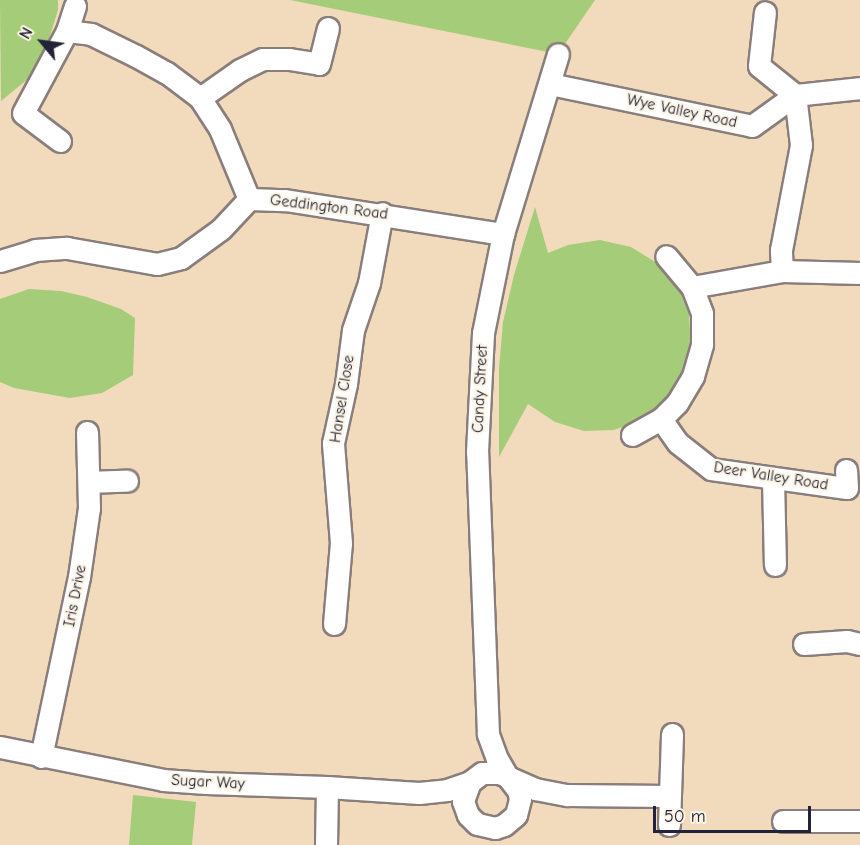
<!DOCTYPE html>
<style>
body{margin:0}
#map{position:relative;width:860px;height:845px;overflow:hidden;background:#f1dbbc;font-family:"Comic Neue",sans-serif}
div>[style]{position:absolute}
.green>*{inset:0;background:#a5cc78}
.roads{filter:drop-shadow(2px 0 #8a7e7c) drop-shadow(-2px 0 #8a7e7c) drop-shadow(0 2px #8a7e7c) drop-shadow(0 -2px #8a7e7c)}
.street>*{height:21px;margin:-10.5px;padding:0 10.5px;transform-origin:10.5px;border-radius:10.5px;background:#fff}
span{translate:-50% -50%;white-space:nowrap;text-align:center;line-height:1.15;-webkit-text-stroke:4.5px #fcf5e5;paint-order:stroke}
.street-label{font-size:16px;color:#22223b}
.north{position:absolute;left:12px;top:12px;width:60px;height:60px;-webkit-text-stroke:4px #fcf5e5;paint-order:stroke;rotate:299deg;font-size:16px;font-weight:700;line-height:24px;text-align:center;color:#22223b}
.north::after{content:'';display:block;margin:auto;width:21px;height:27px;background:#22223b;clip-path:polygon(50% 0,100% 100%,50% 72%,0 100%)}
.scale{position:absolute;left:653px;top:806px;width:158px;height:27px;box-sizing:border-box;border:3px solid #22223b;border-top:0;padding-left:8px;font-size:18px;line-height:21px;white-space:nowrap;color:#22223b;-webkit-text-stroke:4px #fcf5e5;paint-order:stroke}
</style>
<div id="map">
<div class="green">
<div style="clip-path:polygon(0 0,58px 0,58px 10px,43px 58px,29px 78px,1px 101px)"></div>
<div style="clip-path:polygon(290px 0,595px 0,558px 54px)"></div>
<div style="clip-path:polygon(535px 207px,548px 253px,568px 245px,600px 240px,631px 247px,657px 263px,678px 286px,689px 314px,691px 345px,683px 374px,667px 400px,643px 419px,614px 430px,584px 431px,555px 422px,528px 404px,499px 457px,499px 368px,503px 322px,514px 275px)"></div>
<div style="clip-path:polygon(29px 289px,61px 291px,87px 297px,121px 309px,135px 318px,133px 375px,102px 393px,70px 398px,14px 388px,0 382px,0 299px)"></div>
<div style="clip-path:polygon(133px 795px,196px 802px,192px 845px,129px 845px)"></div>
</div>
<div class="roads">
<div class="street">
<div style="left:75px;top:6px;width:26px;rotate:108deg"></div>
<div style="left:67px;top:31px;width:24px;rotate:7deg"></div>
<div style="left:91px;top:34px;width:50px;rotate:26.1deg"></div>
<div style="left:136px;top:56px;width:35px;rotate:29deg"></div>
<div style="left:167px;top:73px;width:41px;rotate:37.1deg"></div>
<div style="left:200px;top:98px;width:37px;rotate:57deg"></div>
<div style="left:220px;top:129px;width:76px;rotate:67.5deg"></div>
<div style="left:550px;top:84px;width:206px;rotate:11.7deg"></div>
<div style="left:752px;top:126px;width:53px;rotate:-35.8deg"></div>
<div style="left:795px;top:95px;width:46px;rotate:-141.1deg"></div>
<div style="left:759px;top:66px;width:54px;rotate:-83.7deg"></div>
<div style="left:200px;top:98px;width:49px;rotate:-35deg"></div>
<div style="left:240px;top:70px;width:25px;rotate:-26deg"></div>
<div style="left:263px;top:59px;width:26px"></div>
<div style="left:289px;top:59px;width:30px;rotate:9deg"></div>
<div style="left:319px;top:64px;width:37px;rotate:-76deg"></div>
<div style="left:60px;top:141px;width:46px;rotate:-142.9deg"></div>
<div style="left:23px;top:113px;width:93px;rotate:-61.8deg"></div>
<div style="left:0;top:261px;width:37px;rotate:-17deg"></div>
<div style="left:35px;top:250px;width:32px;rotate:-4deg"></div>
<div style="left:67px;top:248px;width:91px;rotate:10.1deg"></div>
<div style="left:157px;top:264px;width:25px;rotate:-14deg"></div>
<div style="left:181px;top:258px;width:49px;rotate:-35.9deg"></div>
<div style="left:221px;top:229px;width:41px;rotate:-47deg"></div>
<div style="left:249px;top:199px;width:36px;rotate:2deg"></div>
<div style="left:285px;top:200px;width:221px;rotate:8.9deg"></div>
<div style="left:782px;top:271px;width:21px;rotate:-93deg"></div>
<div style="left:781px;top:250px;width:107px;rotate:-79.2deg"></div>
<div style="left:801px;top:145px;width:50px;rotate:-96.8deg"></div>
<div style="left:795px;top:95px;width:65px;rotate:-6.1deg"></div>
<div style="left:692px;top:287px;width:91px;rotate:-10.1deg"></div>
<div style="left:782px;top:271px;width:78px;rotate:1.5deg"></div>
<div style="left:661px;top:419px;width:29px;rotate:55deg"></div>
<div style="left:678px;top:443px;width:42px;rotate:38.2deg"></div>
<div style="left:711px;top:469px;width:137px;rotate:8deg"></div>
<div style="left:847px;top:488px;width:18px;rotate:-93deg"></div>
<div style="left:632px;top:435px;width:33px;rotate:-29deg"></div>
<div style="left:661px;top:419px;width:23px;rotate:-45deg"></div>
<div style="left:677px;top:403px;width:31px;rotate:-59deg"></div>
<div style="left:693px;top:376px;width:33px;rotate:-74deg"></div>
<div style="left:702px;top:344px;width:31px;rotate:-90deg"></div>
<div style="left:702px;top:313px;width:28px;rotate:-111deg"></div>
<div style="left:692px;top:287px;width:40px;rotate:-130deg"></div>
<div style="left:773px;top:479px;width:86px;rotate:88.7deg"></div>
<div style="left:89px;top:482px;width:38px;rotate:-2deg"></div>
<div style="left:334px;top:624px;width:81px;rotate:-85.1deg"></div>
<div style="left:341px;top:543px;width:100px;rotate:-94.6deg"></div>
<div style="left:333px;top:443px;width:60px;rotate:-77.6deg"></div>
<div style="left:346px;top:384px;width:54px;rotate:-82.6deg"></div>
<div style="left:353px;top:330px;width:50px;rotate:-71.2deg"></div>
<div style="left:369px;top:283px;width:71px;rotate:-79.5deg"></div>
<div style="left:804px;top:644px;width:43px;rotate:-4deg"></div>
<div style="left:847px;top:641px;width:13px;rotate:13deg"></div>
<div style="left:0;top:747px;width:166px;rotate:11.4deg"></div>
<div style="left:163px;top:780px;width:43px;rotate:4deg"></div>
<div style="left:206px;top:783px;width:121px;rotate:1.9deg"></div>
<div style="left:327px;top:787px;width:92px;rotate:3.7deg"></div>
<div style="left:419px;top:793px;width:28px;rotate:-6deg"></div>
<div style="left:447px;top:790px;width:24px;rotate:-19deg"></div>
<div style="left:470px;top:782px;width:15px;rotate:-37deg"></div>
<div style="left:482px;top:773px;width:17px"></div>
<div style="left:499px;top:773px;width:9px;rotate:21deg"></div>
<div style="left:507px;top:776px;width:18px;rotate:52deg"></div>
<div style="left:518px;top:790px;width:9px;rotate:77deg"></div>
<div style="left:520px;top:799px;width:16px;rotate:104deg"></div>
<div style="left:516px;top:815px;width:16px;rotate:140deg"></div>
<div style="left:504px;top:825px;width:9px;rotate:162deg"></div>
<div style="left:495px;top:828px;width:18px;rotate:-167deg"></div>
<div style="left:477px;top:824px;width:13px;rotate:-135deg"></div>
<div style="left:468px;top:815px;width:15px;rotate:-110deg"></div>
<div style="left:463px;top:801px;width:20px;rotate:-70deg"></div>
<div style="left:41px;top:757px;width:184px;rotate:-78.1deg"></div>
<div style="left:79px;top:577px;width:70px;rotate:-81.8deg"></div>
<div style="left:89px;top:508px;width:76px;rotate:-91.5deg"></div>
<div style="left:507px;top:776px;width:20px;rotate:-120deg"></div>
<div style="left:497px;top:759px;width:27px;rotate:-110deg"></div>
<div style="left:488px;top:734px;width:282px;rotate:-92.2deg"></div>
<div style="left:477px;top:452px;width:119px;rotate:-87.1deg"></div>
<div style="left:483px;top:333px;width:101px;rotate:-78.6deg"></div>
<div style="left:503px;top:234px;width:188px;rotate:-73deg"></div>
<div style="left:508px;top:777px;width:30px;rotate:24deg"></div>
<div style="left:535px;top:789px;width:33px;rotate:11deg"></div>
<div style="left:567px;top:795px;width:102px;rotate:0.6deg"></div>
<div style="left:783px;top:821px;width:77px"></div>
<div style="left:669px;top:825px;width:91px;rotate:-88.1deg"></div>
<div style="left:326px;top:845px;width:58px;rotate:-89deg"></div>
</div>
</div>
<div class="street-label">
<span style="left:682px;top:111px;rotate:12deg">Wye Valley Road</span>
<span style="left:329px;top:207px;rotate:7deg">Geddington Road</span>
<span style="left:480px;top:389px;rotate:-87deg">Candy Street</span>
<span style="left:342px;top:399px;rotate:-81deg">Hansel Close</span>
<span style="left:771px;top:476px;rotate:9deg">Deer Valley Road</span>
<span style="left:75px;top:596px;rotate:-79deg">Iris Drive</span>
<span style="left:208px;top:782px;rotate:3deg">Sugar Way</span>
</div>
<div class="north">N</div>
<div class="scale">50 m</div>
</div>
